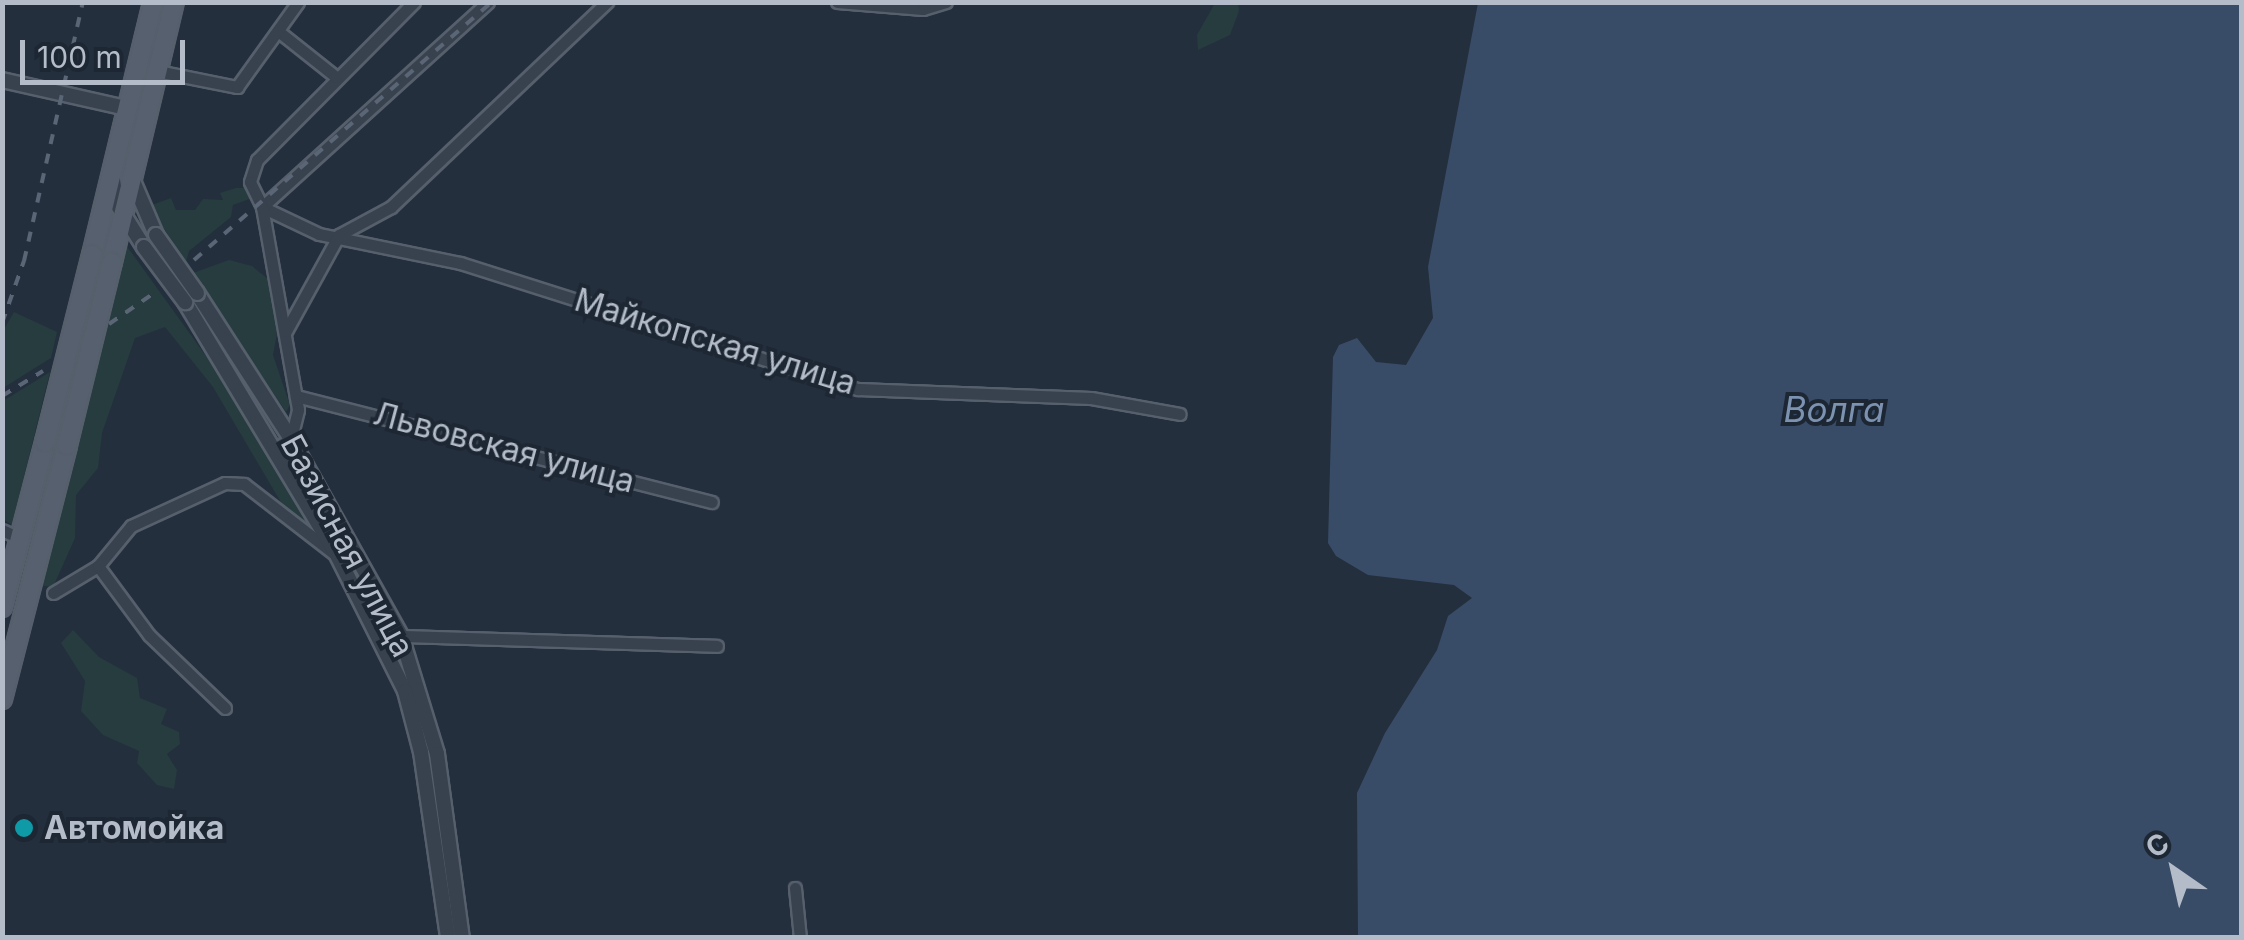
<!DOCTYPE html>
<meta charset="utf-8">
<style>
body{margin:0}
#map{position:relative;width:2244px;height:940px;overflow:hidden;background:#242f3e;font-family:Inter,sans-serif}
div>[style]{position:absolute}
.green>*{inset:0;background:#263c3f}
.water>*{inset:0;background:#394c67}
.roads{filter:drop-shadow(2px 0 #565f6c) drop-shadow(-2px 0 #565f6c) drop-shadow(0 2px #565f6c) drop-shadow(0 -2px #565f6c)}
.minor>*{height:11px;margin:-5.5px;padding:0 5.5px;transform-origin:5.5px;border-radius:5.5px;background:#38414e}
.tertiary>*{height:14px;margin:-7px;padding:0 7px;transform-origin:7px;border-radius:7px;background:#38414e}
.primary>*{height:18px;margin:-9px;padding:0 9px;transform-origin:9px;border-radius:9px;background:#56606e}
.rail>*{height:4px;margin-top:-2px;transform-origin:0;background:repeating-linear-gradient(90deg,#5a6575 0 10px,transparent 0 20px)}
.bridges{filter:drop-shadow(2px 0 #565f6c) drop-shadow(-2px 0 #565f6c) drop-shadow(0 2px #565f6c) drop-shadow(0 -2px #565f6c)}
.tertiary-bridge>*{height:14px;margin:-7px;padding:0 7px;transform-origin:7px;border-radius:7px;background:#38414e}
.primary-bridge>*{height:18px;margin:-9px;padding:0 9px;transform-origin:9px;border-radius:9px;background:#56606e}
.dots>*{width:28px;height:28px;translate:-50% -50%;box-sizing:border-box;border:5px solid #1d2633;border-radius:50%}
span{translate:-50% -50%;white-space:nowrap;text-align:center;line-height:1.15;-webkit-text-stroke:8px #1d2633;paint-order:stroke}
.street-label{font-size:32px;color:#b4bcc9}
.poi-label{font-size:32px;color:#b4bcc9;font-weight:700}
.left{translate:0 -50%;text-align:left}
.water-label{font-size:35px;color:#7c92b1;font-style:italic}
.frame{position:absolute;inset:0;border:5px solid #b4bcc9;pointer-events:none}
.north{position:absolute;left:2124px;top:820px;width:100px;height:100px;-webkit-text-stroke:8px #1d2633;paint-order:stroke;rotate:326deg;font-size:28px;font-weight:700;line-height:40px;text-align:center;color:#b4bcc9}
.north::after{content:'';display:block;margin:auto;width:35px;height:45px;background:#b4bcc9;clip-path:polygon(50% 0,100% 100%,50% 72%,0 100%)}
.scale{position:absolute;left:20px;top:40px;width:165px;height:45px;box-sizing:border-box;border:5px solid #b4bcc9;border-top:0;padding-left:12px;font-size:30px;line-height:35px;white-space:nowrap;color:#b4bcc9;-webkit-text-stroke:8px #1d2633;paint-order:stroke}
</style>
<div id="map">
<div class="green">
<div style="clip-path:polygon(1215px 3px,1238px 3px,1239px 11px,1230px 35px,1198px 50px,1197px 35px)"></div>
<div style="clip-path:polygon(236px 188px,247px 188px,252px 198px,233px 205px,231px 217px,189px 251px,186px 262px,149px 206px,171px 198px,176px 210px,195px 210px,203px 199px,223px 200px,220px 193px)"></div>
<div style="clip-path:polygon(126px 245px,242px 406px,307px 524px,289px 516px,213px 387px,165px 327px,135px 338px,102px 433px,98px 468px,76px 495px,75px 538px,53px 587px,37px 585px)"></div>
<div style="clip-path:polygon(229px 260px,252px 266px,268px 279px,279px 323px,273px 355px,290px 405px,286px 412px,193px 273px)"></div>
<div style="clip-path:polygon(14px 312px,57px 332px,51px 358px,3px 388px,3px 331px)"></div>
<div style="clip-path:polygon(50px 372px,12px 525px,3px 519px,3px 401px)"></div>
<div style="clip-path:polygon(73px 630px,99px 657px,137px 678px,140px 698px,167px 709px,161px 724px,179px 732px,180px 744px,167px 754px,177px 770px,174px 789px,157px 785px,137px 763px,139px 751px,103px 735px,81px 711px,85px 681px,61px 643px)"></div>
</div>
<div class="water">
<div style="clip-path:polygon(1478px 3px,2241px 3px,2241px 937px,1358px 937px,1357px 793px,1385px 733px,1437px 650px,1448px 616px,1472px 598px,1454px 585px,1368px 575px,1336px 556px,1328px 543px,1333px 357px,1339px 345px,1357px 338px,1376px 362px,1406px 365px,1433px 318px,1428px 267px)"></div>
</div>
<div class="roads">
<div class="minor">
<div style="left:414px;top:2px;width:223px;rotate:134.8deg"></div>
<div style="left:257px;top:160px;width:23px;rotate:108deg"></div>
<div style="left:250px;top:182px;width:28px;rotate:64deg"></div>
<div style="left:262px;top:207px;width:63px;rotate:25.3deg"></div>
<div style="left:319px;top:234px;width:144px;rotate:11.6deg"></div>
<div style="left:460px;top:263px;width:417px;rotate:17.6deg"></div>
<div style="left:858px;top:389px;width:233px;rotate:2.2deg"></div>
<div style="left:1091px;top:398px;width:90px;rotate:10.2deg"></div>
<div style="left:837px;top:2px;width:86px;rotate:4.7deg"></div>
<div style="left:923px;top:9px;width:24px;rotate:-17deg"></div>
<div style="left:278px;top:31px;width:74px;rotate:38.4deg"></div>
<div style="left:157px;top:71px;width:82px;rotate:11.3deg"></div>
<div style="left:237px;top:87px;width:105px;rotate:-54.3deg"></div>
<div style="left:262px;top:207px;width:305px;rotate:-42.2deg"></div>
<div style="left:262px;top:207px;width:206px;rotate:79.9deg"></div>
<div style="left:298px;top:410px;width:30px;rotate:104deg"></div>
<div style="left:291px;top:439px;width:17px;rotate:149deg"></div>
<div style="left:286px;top:331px;width:110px;rotate:-61.1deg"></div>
<div style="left:339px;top:235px;width:59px;rotate:-28.3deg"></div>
<div style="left:391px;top:207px;width:298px;rotate:-43.5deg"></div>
<div style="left:296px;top:396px;width:429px;rotate:14.3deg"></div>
<div style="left:2px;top:530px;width:21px;rotate:25deg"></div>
<div style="left:53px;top:593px;width:52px;rotate:-31deg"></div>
<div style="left:401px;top:636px;width:316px;rotate:1.8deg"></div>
<div style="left:225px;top:708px;width:105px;rotate:-136.2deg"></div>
<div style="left:149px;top:635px;width:86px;rotate:-126.5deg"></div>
<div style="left:98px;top:566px;width:52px;rotate:-50.5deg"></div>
<div style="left:131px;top:526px;width:103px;rotate:-24.6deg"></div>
<div style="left:225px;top:483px;width:19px;rotate:3deg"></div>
<div style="left:244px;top:484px;width:116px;rotate:37.7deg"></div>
<div style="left:795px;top:888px;width:50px;rotate:84.3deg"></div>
</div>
<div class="tertiary">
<div style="left:2px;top:80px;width:127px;rotate:12.7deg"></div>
<div style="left:113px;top:180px;width:24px;rotate:81deg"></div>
<div style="left:117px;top:204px;width:51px;rotate:57.9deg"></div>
<div style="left:133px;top:181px;width:59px;rotate:66.9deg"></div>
<div style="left:197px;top:293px;width:174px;rotate:57.2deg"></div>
<div style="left:291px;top:439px;width:226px;rotate:60.8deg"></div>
<div style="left:401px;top:636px;width:123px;rotate:73deg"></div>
<div style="left:437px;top:754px;width:186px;rotate:82.3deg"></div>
<div style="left:185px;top:302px;width:297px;rotate:59deg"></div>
<div style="left:338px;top:557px;width:150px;rotate:63.4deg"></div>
<div style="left:405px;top:691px;width:63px;rotate:75.3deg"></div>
<div style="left:421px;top:752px;width:188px;rotate:81.7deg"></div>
</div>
<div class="primary">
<div style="left:92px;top:255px;width:260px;rotate:-76.4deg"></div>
<div style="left:112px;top:262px;width:267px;rotate:-76.6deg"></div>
<div style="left:2px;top:607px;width:171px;rotate:-75.4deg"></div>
<div style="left:2px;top:699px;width:262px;rotate:-75.6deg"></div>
</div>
</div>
<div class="rail">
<div style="left:194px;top:260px;width:394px;rotate:-40.9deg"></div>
<div style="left:2px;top:323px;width:66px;rotate:-70.5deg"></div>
<div style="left:24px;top:261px;width:266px;rotate:-77.2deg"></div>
<div style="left:109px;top:324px;width:58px;rotate:-34.5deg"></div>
<div style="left:2px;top:396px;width:48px;rotate:-31.4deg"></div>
</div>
<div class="bridges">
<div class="tertiary-bridge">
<div style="left:156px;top:235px;width:71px;rotate:54.7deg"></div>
<div style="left:144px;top:247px;width:69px;rotate:53.3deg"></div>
</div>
<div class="primary-bridge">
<div style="left:45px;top:442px;width:193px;rotate:-75.9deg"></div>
<div style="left:67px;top:445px;width:188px;rotate:-76.2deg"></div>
</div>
</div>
<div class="dots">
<div style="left:24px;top:828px;background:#0f9aa8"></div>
</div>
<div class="street-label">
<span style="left:715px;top:342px;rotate:17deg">Майкопская улица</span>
<span style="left:504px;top:448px;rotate:15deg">Львовская улица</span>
<span style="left:347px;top:546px;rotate:62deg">Базисная улица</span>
</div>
<div class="poi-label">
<span class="left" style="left:44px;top:828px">Автомойка</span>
</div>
<div class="water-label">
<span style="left:1834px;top:409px">Волга</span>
</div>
<div class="frame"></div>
<div class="north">С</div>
<div class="scale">100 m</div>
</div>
